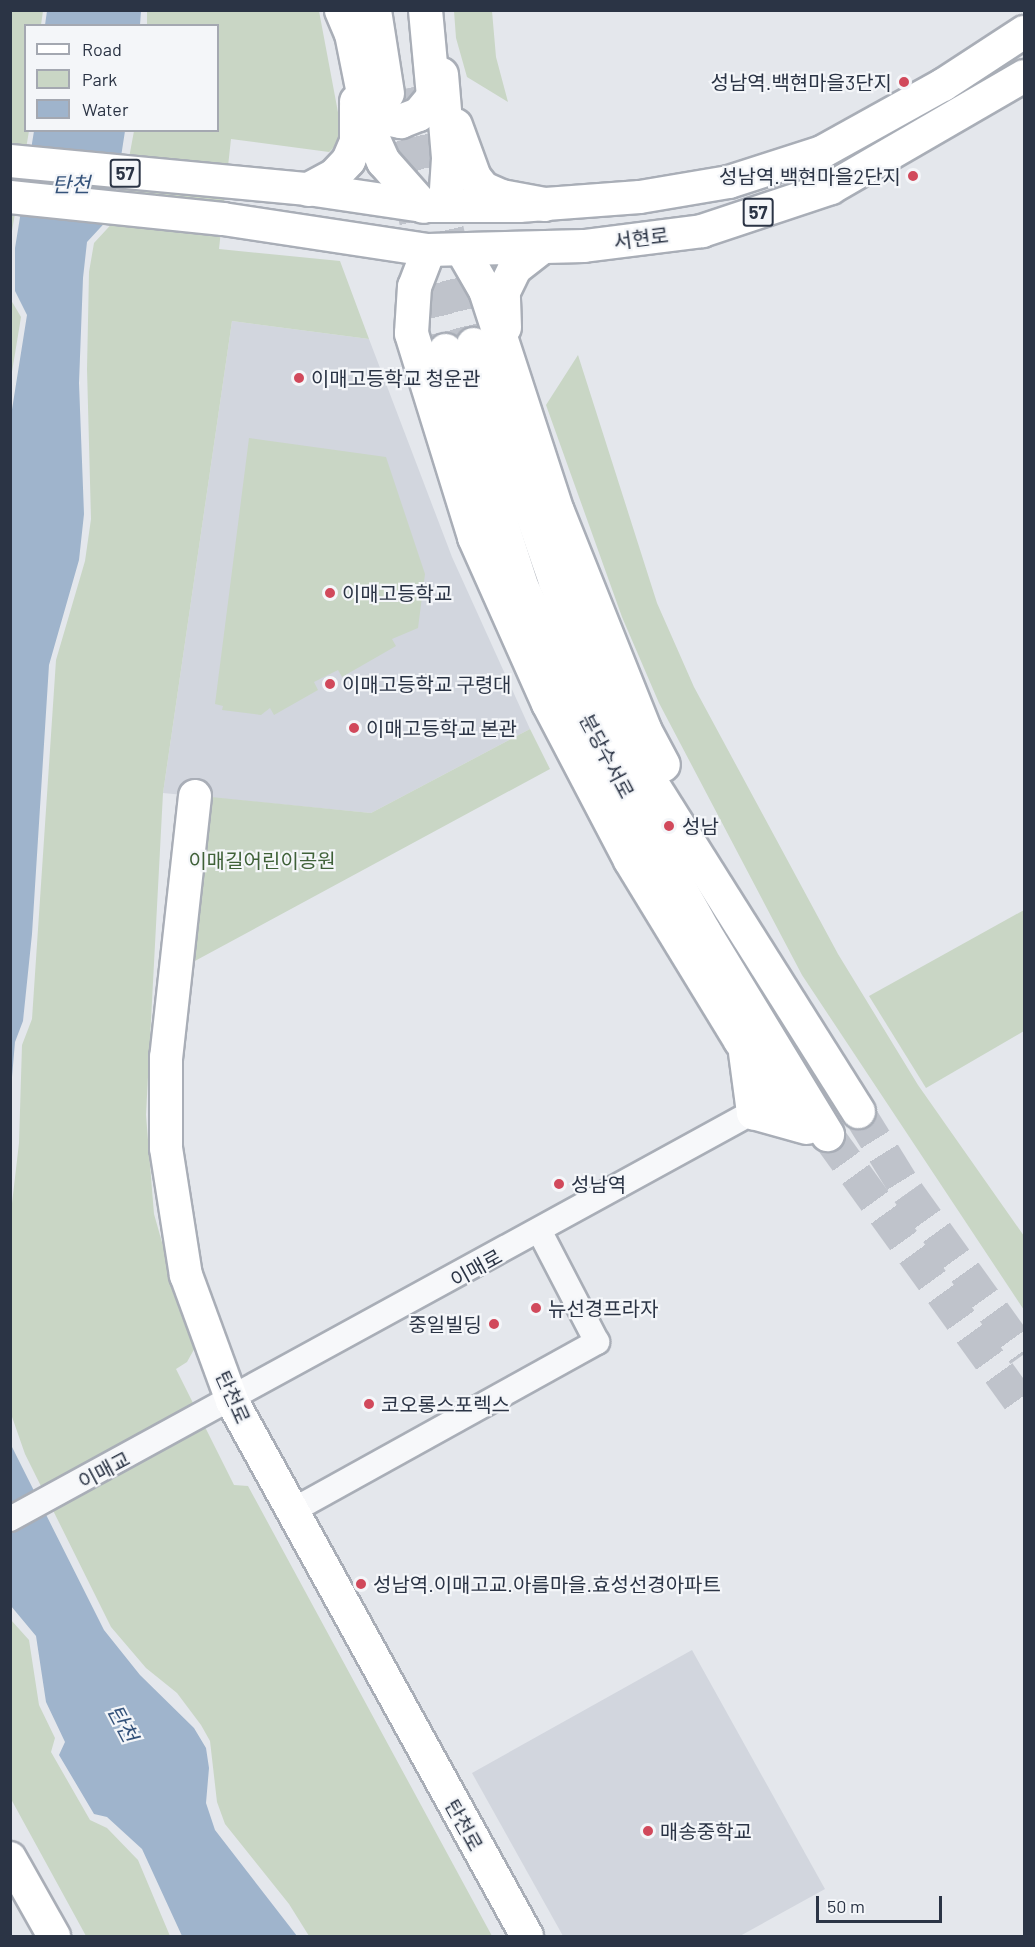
<!DOCTYPE html>
<meta charset="utf-8">
<style>
body{margin:0}
#map{position:relative;width:1035px;height:1947px;overflow:hidden;background:#e4e7ec;font-family:Barlow,"Noto Sans KR",sans-serif}
div>[style]{position:absolute}
.built>*{inset:0;background:#d2d6de}
.green>*{inset:0;background:#c9d6c5}
.water>*{inset:0;background:#9fb4cc}
.highway-tunnel>*{height:33px;margin-top:-16.5px;transform-origin:0;background:repeating-linear-gradient(90deg,#bfc3cb 0 33px,transparent 0 49px)}
.roads{filter:drop-shadow(2px 0 #a9aeb7) drop-shadow(-2px 0 #a9aeb7) drop-shadow(0 2px #a9aeb7) drop-shadow(0 -2px #a9aeb7)}
.minor>*{height:24px;margin:-12px;padding:0 12px;transform-origin:12px;border-radius:12px;background:#f7f8fa}
.major>*{height:32px;margin:-16px;padding:0 16px;transform-origin:16px;border-radius:16px;background:#fff}
.highway>*{height:33px;margin:-16.5px;padding:0 16.5px;transform-origin:16.5px;border-radius:16.5px;background:#fff}
.dots>*{width:16px;height:16px;translate:-50% -50%;box-sizing:border-box;border:3px solid #f4f6f9;border-radius:50%}
span{translate:-50% -50%;white-space:nowrap;text-align:center;line-height:1.15;-webkit-text-stroke:4.5px #f4f6f9;paint-order:stroke}
.shield-label span{padding:2px 4px;background:#f4f6f9;border:2px solid;border-radius:4px;-webkit-text-stroke-width:0}
.shield-label{font-size:18px;color:#2b3445;font-weight:700}
.poi-label{font-size:20px;color:#2b3445}
.right{translate:-100% -50%;text-align:right}
.left{translate:0 -50%;text-align:left}
.street-label{font-size:20px;color:#2b3445}
.park-label{font-size:20px;color:#3f6138}
.water-label{font-size:21px;color:#34527a;font-style:italic}
.frame{position:absolute;inset:0;border:12px solid #2b3445;pointer-events:none}
.legend{position:absolute;left:24px;top:24px;width:195px;height:108px;box-sizing:border-box;background:#f4f6f9;border:2px solid #a4a8b1;margin:0;padding:8px 10px;list-style:none;font-size:18px;color:#2b3445}
.legend li{display:flex;align-items:center;gap:12px;height:30px}
.legend b{width:30px;border:2px solid #a4a8b1}
.scale{position:absolute;left:816px;top:1896px;width:126px;height:27px;box-sizing:border-box;border:3px solid #2b3445;border-top:0;padding-left:8px;font-size:18px;line-height:21px;white-space:nowrap;color:#2b3445;-webkit-text-stroke:4px #f4f6f9;paint-order:stroke}
</style>
<div id="map">
<div class="built">
<div style="clip-path:polygon(232px 321px,369px 339px,452px 557px,530px 729px,371px 813px,163px 793px)"></div>
<div style="clip-path:polygon(692px 1650px,825px 1889px,740px 1936px,563px 1936px,472px 1773px)"></div>
</div>
<div class="green">
<div style="clip-path:polygon(11px 11px,43px 11px,41px 25px,26px 26px,26px 130px,29px 131px,11px 237px)"></div>
<div style="clip-path:polygon(147px 11px,319px 11px,343px 139px,329px 152px,231px 139px,219px 249px,340px 261px,369px 339px,232px 321px,163px 793px,146px 1115px,154px 1214px,176px 1292px,197px 1344px,187px 1362px,176px 1369px,234px 1485px,248px 1486px,492px 1936px,309px 1936px,289px 1904px,225px 1824px,217px 1802px,210px 1741px,201px 1725px,177px 1693px,146px 1668px,111px 1627px,25px 1454px,11px 1414px,11px 1212px,19px 1143px,22px 1045px,32px 1019px,56px 660px,85px 561px,91px 519px,87px 369px,89px 272px,94px 243px,118px 217px,134px 131px,218px 130px,218px 26px,147px 25px)"></div>
<div style="clip-path:polygon(454px 11px,492px 11px,496px 57px,508px 102px,467px 77px,456px 38px)"></div>
<div style="clip-path:polygon(11px 300px,21px 317px,11px 378px)"></div>
<div style="clip-path:polygon(578px 355px,657px 603px,694px 687px,838px 954px,918px 1085px,1024px 1236px,1024px 1310px,802px 975px,659px 703px,622px 617px,546px 405px)"></div>
<div style="clip-path:polygon(249px 438px,386px 457px,425px 574px,418px 628px,392px 639px,396px 646px,342px 677px,338px 670px,314px 682px,318px 690px,274px 715px,270px 708px,261px 715px,222px 710px,223px 706px,215px 704px)"></div>
<div style="clip-path:polygon(530px 729px,550px 769px,193px 962px,211px 797px,371px 813px)"></div>
<div style="clip-path:polygon(1024px 910px,1024px 1031px,926px 1088px,869px 996px)"></div>
<div style="clip-path:polygon(11px 1620px,29px 1640px,39px 1705px,55px 1738px,51px 1752px,90px 1820px,107px 1828px,138px 1860px,170px 1936px,86px 1936px,11px 1799px)"></div>
</div>
<div class="water">
<div style="clip-path:polygon(47px 11px,141px 11px,140px 25px,45px 25px)"></div>
<div style="clip-path:polygon(34px 131px,125px 131px,112px 215px,87px 242px,83px 278px,79px 383px,84px 514px,79px 560px,49px 665px,32px 934px,23px 1021px,15px 1042px,12px 1077px,11px 1156px,10px 422px,27px 315px,15px 291px,15px 248px)"></div>
<div style="clip-path:polygon(10px 1443px,104px 1630px,140px 1675px,194px 1728px,206px 1748px,209px 1768px,206px 1803px,215px 1830px,297px 1936px,182px 1936px,142px 1849px,107px 1817px,94px 1814px,59px 1755px,65px 1742px,46px 1702px,36px 1636px,11px 1606px)"></div>
</div>
<div class="highway-tunnel">
<div style="left:415px;top:86px;width:264px;rotate:77.3deg"></div>
<div style="left:387px;top:93px;width:263px;rotate:77.3deg"></div>
<div style="left:858px;top:1111px;width:95px;rotate:58.3deg"></div>
<div style="left:908px;top:1192px;width:199px;rotate:54.4deg"></div>
<div style="left:827px;top:1134px;width:337px;rotate:54.2deg"></div>
</div>
<div class="roads">
<div class="minor">
<div style="left:292px;top:1511px;width:349px;rotate:-29deg"></div>
<div style="left:597px;top:1342px;width:124px;rotate:-117.4deg"></div>
<div style="left:10px;top:1519px;width:847px;rotate:-28.71deg"></div>
</div>
<div class="major">
<div style="left:10px;top:161px;width:299px;rotate:5.4deg"></div>
<div style="left:308px;top:189px;width:116px;rotate:8.4deg"></div>
<div style="left:423px;top:206px;width:96px"></div>
<div style="left:519px;top:206px;width:121px;rotate:-4.3deg"></div>
<div style="left:640px;top:197px;width:90px;rotate:-9.6deg"></div>
<div style="left:729px;top:182px;width:98px;rotate:-17.9deg"></div>
<div style="left:822px;top:152px;width:138px;rotate:-29deg"></div>
<div style="left:943px;top:85px;width:97px;rotate:-33.2deg"></div>
<div style="left:10px;top:197px;width:214px;rotate:5.9deg"></div>
<div style="left:223px;top:219px;width:207px;rotate:8.6deg"></div>
<div style="left:428px;top:250px;width:156px;rotate:-1.5deg"></div>
<div style="left:584px;top:246px;width:119px;rotate:-7.2deg"></div>
<div style="left:702px;top:231px;width:136px;rotate:-18.4deg"></div>
<div style="left:831px;top:188px;width:223px;rotate:-30.1deg"></div>
<div style="left:195px;top:796px;width:263px;rotate:96.3deg"></div>
<div style="left:166px;top:1057px;width:91px;rotate:90deg"></div>
<div style="left:166px;top:1148px;width:129px;rotate:81.1deg"></div>
<div style="left:186px;top:1275px;width:134px;rotate:69.9deg"></div>
<div style="left:232px;top:1401px;width:611px;rotate:61.13deg"></div>
<div style="left:10px;top:1858px;width:90px;rotate:60.6deg"></div>
</div>
<div class="highway">
<div style="left:341px;top:10px;width:25px;rotate:67deg"></div>
<div style="left:351px;top:33px;width:71px;rotate:78.7deg"></div>
<div style="left:365px;top:103px;width:17px;rotate:50deg"></div>
<div style="left:376px;top:116px;width:25px;rotate:12deg"></div>
<div style="left:400px;top:121px;width:19px;rotate:-21deg"></div>
<div style="left:418px;top:114px;width:23px;rotate:-50deg"></div>
<div style="left:433px;top:96px;width:86px;rotate:-95.3deg"></div>
<div style="left:374px;top:10px;width:84px;rotate:81.1deg"></div>
<div style="left:441px;top:74px;width:84px;rotate:85.2deg"></div>
<div style="left:448px;top:158px;width:46px;rotate:93.7deg"></div>
<div style="left:356px;top:101px;width:66px;rotate:65.8deg"></div>
<div style="left:383px;top:161px;width:60px;rotate:48.4deg"></div>
<div style="left:455px;top:125px;width:55px;rotate:69.9deg"></div>
<div style="left:474px;top:177px;width:14px;rotate:51deg"></div>
<div style="left:483px;top:188px;width:20px;rotate:24deg"></div>
<div style="left:501px;top:196px;width:44px;rotate:10.5deg"></div>
<div style="left:308px;top:189px;width:30px;rotate:-28deg"></div>
<div style="left:334px;top:175px;width:21px;rotate:-47deg"></div>
<div style="left:348px;top:160px;width:21px;rotate:-67deg"></div>
<div style="left:356px;top:141px;width:36px;rotate:-90deg"></div>
<div style="left:428px;top:250px;width:39px;rotate:111deg"></div>
<div style="left:414px;top:286px;width:47px;rotate:93.7deg"></div>
<div style="left:411px;top:333px;width:214px;rotate:72.8deg"></div>
<div style="left:474px;top:537px;width:182px;rotate:66deg"></div>
<div style="left:548px;top:703px;width:177px;rotate:62.4deg"></div>
<div style="left:630px;top:860px;width:211px;rotate:58.6deg"></div>
<div style="left:740px;top:1040px;width:103px;rotate:54.9deg"></div>
<div style="left:462px;top:250px;width:46px;rotate:60.1deg"></div>
<div style="left:485px;top:290px;width:232px;rotate:72deg"></div>
<div style="left:557px;top:511px;width:235px;rotate:68.2deg"></div>
<div style="left:644px;top:729px;width:40px;rotate:62deg"></div>
<div style="left:504px;top:327px;width:36px;rotate:-92deg"></div>
<div style="left:503px;top:291px;width:25px;rotate:-64deg"></div>
<div style="left:514px;top:268px;width:33px;rotate:-38deg"></div>
<div style="left:473px;top:344px;width:251px;rotate:70.9deg"></div>
<div style="left:555px;top:581px;width:158px;rotate:67.3deg"></div>
<div style="left:616px;top:727px;width:454px;rotate:57.8deg"></div>
<div style="left:445px;top:350px;width:250px;rotate:72.1deg"></div>
<div style="left:522px;top:588px;width:162px;rotate:64.1deg"></div>
<div style="left:593px;top:734px;width:225px;rotate:60.7deg"></div>
<div style="left:703px;top:930px;width:239px;rotate:58.7deg"></div>
<div style="left:745px;top:1052px;width:61px;rotate:82.4deg"></div>
<div style="left:753px;top:1112px;width:55px;rotate:15.8deg"></div>
</div>
</div>
<div class="dots">
<div style="left:904px;top:82px;background:#d1495b"></div>
<div style="left:913px;top:176px;background:#d1495b"></div>
<div style="left:299px;top:378px;background:#d1495b"></div>
<div style="left:330px;top:593px;background:#d1495b"></div>
<div style="left:330px;top:684px;background:#d1495b"></div>
<div style="left:354px;top:728px;background:#d1495b"></div>
<div style="left:669px;top:826px;background:#d1495b"></div>
<div style="left:559px;top:1184px;background:#d1495b"></div>
<div style="left:536px;top:1308px;background:#d1495b"></div>
<div style="left:494px;top:1324px;background:#d1495b"></div>
<div style="left:369px;top:1404px;background:#d1495b"></div>
<div style="left:361px;top:1584px;background:#d1495b"></div>
<div style="left:648px;top:1831px;background:#d1495b"></div>
</div>
<div class="shield-label">
<span style="left:125px;top:173px">57</span>
<span style="left:758px;top:212px">57</span>
</div>
<div class="poi-label">
<span class="right" style="left:892px;top:82px">성남역.백현마을3단지</span>
<span class="right" style="left:901px;top:176px">성남역.백현마을2단지</span>
<span class="left" style="left:311px;top:378px">이매고등학교 청운관</span>
<span class="left" style="left:342px;top:593px">이매고등학교</span>
<span class="left" style="left:342px;top:684px">이매고등학교 구령대</span>
<span class="left" style="left:366px;top:728px">이매고등학교 본관</span>
<span class="left" style="left:682px;top:826px">성남</span>
<span class="left" style="left:571px;top:1184px">성남역</span>
<span class="left" style="left:548px;top:1308px">뉴선경프라자</span>
<span class="right" style="left:482px;top:1324px">중일빌딩</span>
<span class="left" style="left:381px;top:1404px">코오롱스포렉스</span>
<span class="left" style="left:373px;top:1584px">성남역.이매고교.아름마을.효성선경아파트</span>
<span class="left" style="left:660px;top:1831px">매송중학교</span>
</div>
<div class="street-label">
<span style="left:641px;top:238px;rotate:-7deg">서현로</span>
<span style="left:607px;top:756px;rotate:62deg">분당수서로</span>
<span style="left:476px;top:1268px;rotate:-29deg">이매로</span>
<span style="left:233px;top:1397px;rotate:66deg">탄천로</span>
<span style="left:104px;top:1470px;rotate:-28deg">이매교</span>
<span style="left:464px;top:1825px;rotate:61deg">탄천로</span>
</div>
<div class="park-label">
<span style="left:262px;top:860px">이매길어린이공원</span>
</div>
<div class="water-label">
<span style="left:71px;top:184px">탄천</span>
<span style="left:123px;top:1723px;rotate:62deg">탄천</span>
</div>
<div class="frame"></div>
<ul class="legend">
<li><b style="height:8px;background:#fff"></b>Road</li>
<li><b style="height:16px;background:#c9d6c5"></b>Park</li>
<li><b style="height:16px;background:#9fb4cc"></b>Water</li>
</ul>
<div class="scale">50 m</div>
</div>
